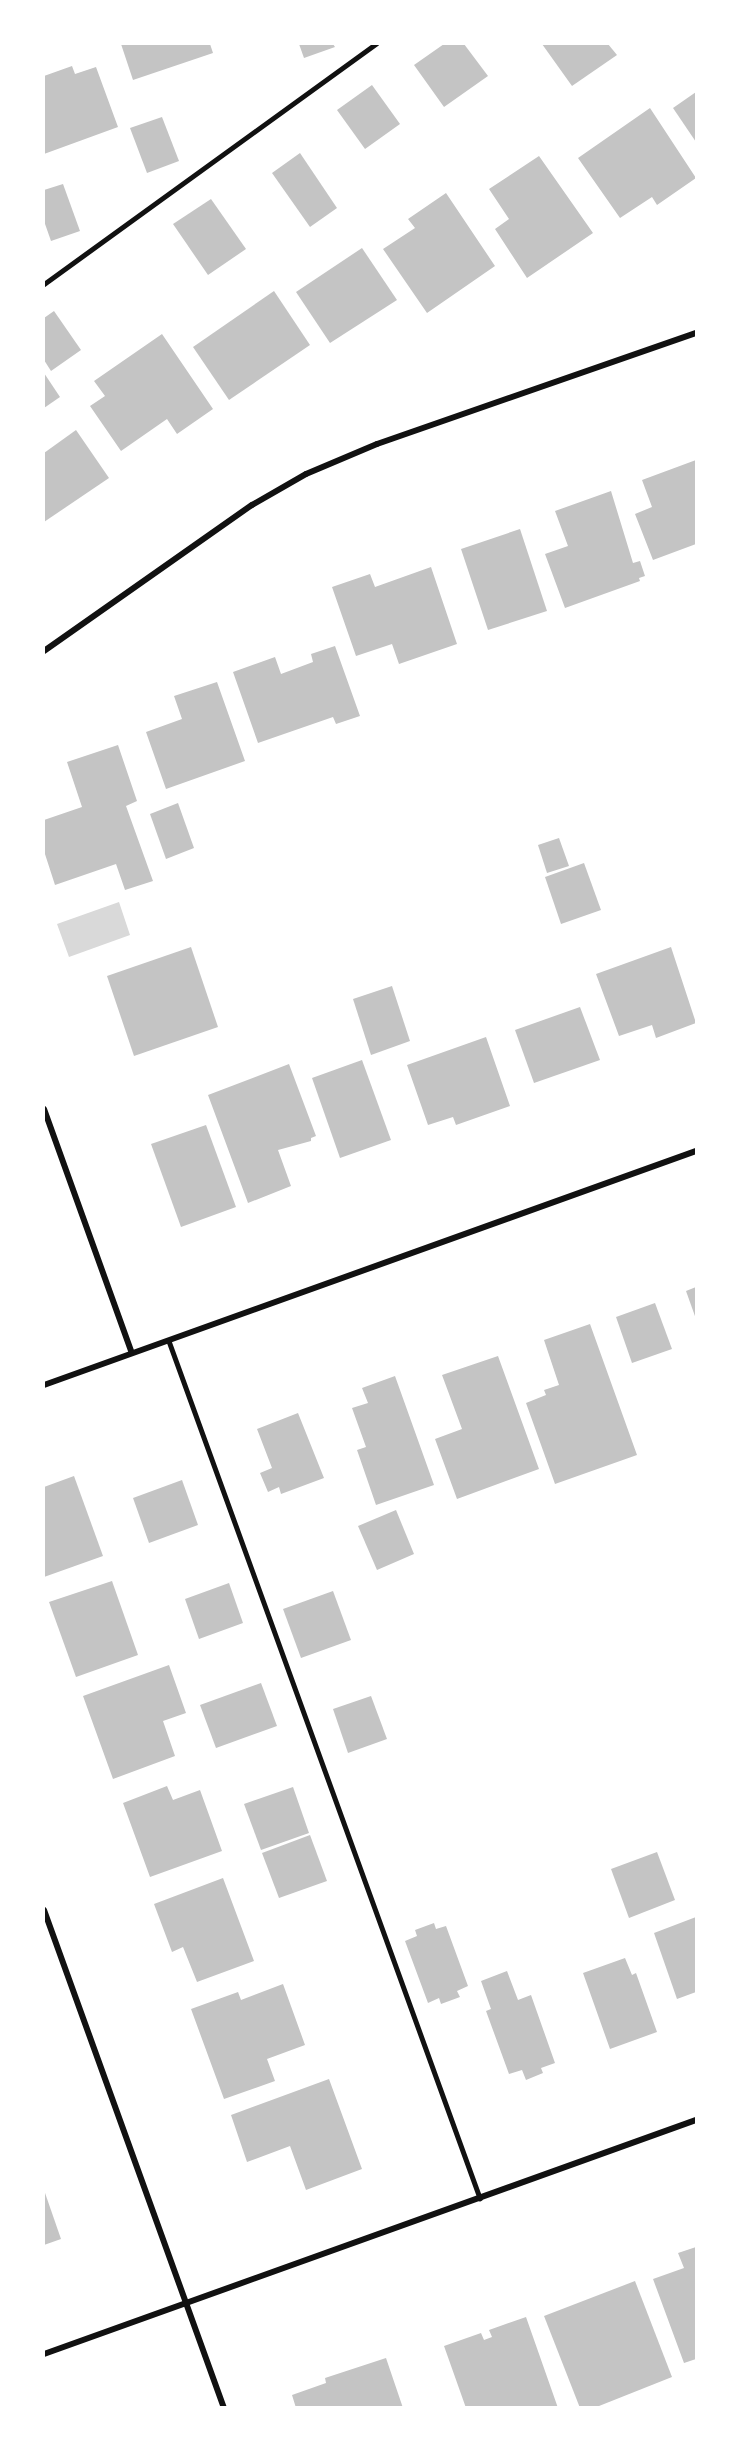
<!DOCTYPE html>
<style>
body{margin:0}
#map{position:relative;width:740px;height:2451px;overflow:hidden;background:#fff;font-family:"Asap Condensed",sans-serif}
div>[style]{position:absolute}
.water>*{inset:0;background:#d9d9d9}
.building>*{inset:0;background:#c4c4c4}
.service>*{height:4.5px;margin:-2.25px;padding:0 2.25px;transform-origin:2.25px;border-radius:2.25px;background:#111}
.minor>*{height:6px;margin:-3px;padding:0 3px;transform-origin:3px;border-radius:3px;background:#111}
span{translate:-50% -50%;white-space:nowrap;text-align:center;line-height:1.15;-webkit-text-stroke:6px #fff;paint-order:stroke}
.frame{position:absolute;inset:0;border:45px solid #fff;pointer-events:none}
</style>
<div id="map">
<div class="water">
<div style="clip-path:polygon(119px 902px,130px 935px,69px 957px,57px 924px)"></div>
</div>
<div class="building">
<div style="clip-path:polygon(121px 44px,210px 44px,213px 53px,133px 80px)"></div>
<div style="clip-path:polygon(299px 44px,333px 44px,335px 47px,304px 58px)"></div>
<div style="clip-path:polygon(444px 44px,464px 44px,488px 76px,444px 107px,414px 65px)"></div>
<div style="clip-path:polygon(542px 44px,608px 44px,617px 55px,572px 86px)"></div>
<div style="clip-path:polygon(72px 66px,75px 74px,96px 67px,118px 127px,44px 154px,44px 76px)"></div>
<div style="clip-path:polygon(372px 85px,400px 124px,365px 149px,337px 110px)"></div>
<div style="clip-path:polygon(696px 92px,696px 142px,673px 108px)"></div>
<div style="clip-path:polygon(650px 108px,696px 178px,657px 205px,652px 197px,620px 218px,578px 158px)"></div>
<div style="clip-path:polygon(162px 117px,179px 161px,147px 173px,130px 128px)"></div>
<div style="clip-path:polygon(300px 153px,337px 208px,310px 227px,272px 173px)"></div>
<div style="clip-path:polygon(539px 156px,593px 233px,527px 278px,495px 229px,509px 219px,489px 189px)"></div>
<div style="clip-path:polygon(63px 184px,80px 231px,51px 241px,44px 221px,44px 190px)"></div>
<div style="clip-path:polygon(446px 193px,495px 266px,427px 313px,383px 249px,415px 228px,408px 219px)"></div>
<div style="clip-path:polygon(211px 199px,246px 249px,208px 275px,173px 224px)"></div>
<div style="clip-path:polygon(362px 248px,397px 300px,330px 343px,296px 292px)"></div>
<div style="clip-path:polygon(274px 291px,310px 345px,229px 400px,193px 347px)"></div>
<div style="clip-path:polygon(54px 311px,81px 350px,51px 371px,44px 360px,44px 318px)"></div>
<div style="clip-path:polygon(162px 334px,213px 409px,177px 434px,167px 419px,121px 451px,90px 406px,105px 396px,94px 381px)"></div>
<div style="clip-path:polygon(44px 373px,60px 397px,44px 408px)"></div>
<div style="clip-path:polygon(76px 430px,109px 478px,44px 522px,44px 453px)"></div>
<div style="clip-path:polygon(696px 460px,696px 544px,653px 560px,635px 514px,652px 507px,642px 480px)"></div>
<div style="clip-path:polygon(611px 491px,633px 563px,640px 561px,645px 576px,639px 578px,640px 581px,565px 608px,545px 554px,568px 546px,555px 511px)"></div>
<div style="clip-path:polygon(520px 529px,547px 611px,488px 630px,461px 549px)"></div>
<div style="clip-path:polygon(431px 567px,457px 644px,399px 664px,392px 644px,356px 656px,332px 587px,370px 574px,375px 587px)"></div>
<div style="clip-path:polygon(335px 646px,360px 716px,336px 724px,333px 717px,258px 743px,233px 672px,275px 657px,281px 674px,313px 662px,311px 654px)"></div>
<div style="clip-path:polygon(217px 682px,245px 761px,166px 789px,146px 732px,182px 719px,174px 696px)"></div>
<div style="clip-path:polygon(118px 745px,137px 801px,126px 806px,153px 881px,125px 890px,116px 864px,55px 885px,44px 851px,44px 820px,82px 807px,67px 762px)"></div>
<div style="clip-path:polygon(178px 803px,194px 848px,166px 859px,150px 814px)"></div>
<div style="clip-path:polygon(559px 838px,569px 866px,547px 873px,538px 845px)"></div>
<div style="clip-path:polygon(584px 863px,601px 910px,561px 924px,545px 877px)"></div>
<div style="clip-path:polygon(191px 947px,218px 1027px,134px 1056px,107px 976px)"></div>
<div style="clip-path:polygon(671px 947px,696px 1023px,656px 1038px,652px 1025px,619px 1036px,596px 974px)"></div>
<div style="clip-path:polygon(392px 986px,410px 1041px,371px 1055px,353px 999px)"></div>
<div style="clip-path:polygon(580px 1007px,600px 1060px,534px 1083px,515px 1030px)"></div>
<div style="clip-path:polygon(486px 1037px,510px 1106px,456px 1125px,453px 1117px,428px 1125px,407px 1065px)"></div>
<div style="clip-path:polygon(362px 1060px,391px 1140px,340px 1158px,312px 1078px)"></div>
<div style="clip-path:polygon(289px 1064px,316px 1136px,311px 1138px,311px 1141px,278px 1150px,291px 1186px,248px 1203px,208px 1095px)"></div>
<div style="clip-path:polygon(206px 1125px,236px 1207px,181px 1227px,151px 1144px)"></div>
<div style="clip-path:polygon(696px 1287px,696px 1319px,686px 1291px)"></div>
<div style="clip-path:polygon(655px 1303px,672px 1349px,632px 1363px,616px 1317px)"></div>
<div style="clip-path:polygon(590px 1324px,637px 1455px,555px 1484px,526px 1403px,546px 1395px,544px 1390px,559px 1385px,544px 1340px)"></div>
<div style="clip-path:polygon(498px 1356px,539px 1469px,457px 1499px,435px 1439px,462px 1429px,442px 1375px)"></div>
<div style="clip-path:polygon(395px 1376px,434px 1485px,376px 1505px,357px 1450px,366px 1447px,352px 1408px,368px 1403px,362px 1388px)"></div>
<div style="clip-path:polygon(298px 1413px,324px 1478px,281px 1494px,279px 1487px,268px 1492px,260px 1473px,272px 1468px,257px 1429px)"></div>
<div style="clip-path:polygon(74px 1476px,103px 1556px,44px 1577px,44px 1487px)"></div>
<div style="clip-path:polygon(182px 1480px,198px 1525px,149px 1543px,133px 1498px)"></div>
<div style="clip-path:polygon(396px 1510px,414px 1554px,377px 1570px,358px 1526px)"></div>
<div style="clip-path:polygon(112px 1581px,138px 1655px,76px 1677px,49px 1602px)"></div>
<div style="clip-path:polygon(229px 1583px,243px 1623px,199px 1639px,185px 1599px)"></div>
<div style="clip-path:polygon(333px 1591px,351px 1640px,301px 1658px,283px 1609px)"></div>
<div style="clip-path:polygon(169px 1665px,186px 1713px,163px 1721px,175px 1756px,113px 1779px,83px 1696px)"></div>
<div style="clip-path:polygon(261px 1683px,277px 1726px,216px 1748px,200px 1705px)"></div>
<div style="clip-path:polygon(371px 1696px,387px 1739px,348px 1753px,333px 1709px)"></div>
<div style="clip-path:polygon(167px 1786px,173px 1800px,200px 1790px,222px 1851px,150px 1877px,123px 1803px)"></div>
<div style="clip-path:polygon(293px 1787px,309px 1833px,261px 1850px,244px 1804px)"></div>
<div style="clip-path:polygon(310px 1835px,327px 1881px,279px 1898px,262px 1853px)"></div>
<div style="clip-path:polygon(657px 1852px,675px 1900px,629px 1918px,611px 1869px)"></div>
<div style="clip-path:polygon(223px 1878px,254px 1961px,197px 1982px,183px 1947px,172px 1952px,154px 1904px)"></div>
<div style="clip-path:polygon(696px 1917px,696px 1992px,677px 1999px,654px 1933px)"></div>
<div style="clip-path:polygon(434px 1923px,436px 1929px,446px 1926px,468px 1986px,457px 1991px,460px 1997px,441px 2004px,439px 1998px,428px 2003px,405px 1941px,417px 1936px,415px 1930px)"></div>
<div style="clip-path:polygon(625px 1958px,632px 1975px,636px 1973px,657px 2032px,610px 2049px,583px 1973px)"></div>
<div style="clip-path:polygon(507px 1971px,518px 2000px,531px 1995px,555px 2063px,541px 2068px,543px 2073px,526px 2080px,522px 2070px,509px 2074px,486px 2011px,491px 2009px,481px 1981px)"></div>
<div style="clip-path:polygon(283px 1984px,305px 2045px,267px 2059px,275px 2081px,224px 2099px,191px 2009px,238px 1992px,241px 2000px)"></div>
<div style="clip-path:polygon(329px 2079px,362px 2169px,306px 2190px,290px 2146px,247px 2162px,231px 2115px)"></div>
<div style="clip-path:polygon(44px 2190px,61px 2239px,44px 2245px)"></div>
<div style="clip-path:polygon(696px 2247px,696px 2359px,684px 2363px,653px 2279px,684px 2268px,678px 2253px)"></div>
<div style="clip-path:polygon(635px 2281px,672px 2377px,594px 2408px,580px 2408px,544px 2316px)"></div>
<div style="clip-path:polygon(526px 2317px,558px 2408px,466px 2408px,444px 2346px,481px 2333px,484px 2340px,492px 2337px,489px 2330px)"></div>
<div style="clip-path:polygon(386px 2358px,403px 2408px,296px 2408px,292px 2395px,326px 2383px,325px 2378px)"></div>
</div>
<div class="service">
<div style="left:44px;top:284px;width:410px;rotate:-35.9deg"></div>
<div style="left:169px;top:1341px;width:912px;rotate:70.05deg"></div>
</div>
<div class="minor">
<div style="left:44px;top:651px;width:254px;rotate:-35.1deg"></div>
<div style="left:252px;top:505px;width:62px;rotate:-29.9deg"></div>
<div style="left:306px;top:474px;width:77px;rotate:-22.9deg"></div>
<div style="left:377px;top:444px;width:338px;rotate:-19.2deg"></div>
<div style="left:44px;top:1109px;width:259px;rotate:70.2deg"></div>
<div style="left:44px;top:1385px;width:693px;rotate:-19.74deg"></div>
<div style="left:44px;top:1910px;width:530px;rotate:70.13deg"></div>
<div style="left:44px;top:2354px;width:693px;rotate:-19.74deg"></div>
</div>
<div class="frame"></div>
</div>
